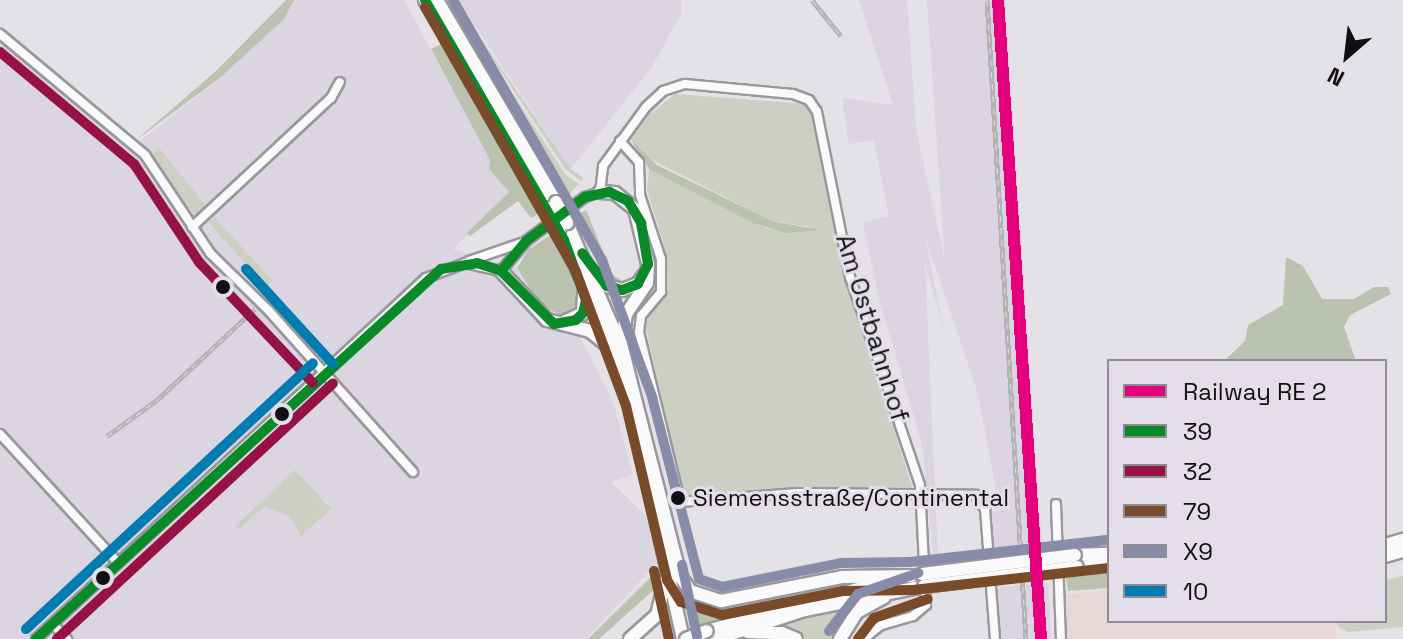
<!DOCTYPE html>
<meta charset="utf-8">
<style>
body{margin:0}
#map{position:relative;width:1403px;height:639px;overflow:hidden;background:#e4e1e7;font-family:"Space Grotesk",sans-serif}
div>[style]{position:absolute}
.commercial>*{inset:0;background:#e7d8d7}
.built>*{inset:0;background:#dad5e1}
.green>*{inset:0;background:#cbd0c2}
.forest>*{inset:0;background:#bbc2af}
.roads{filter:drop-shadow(2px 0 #99979c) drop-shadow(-2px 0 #99979c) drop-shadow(0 2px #99979c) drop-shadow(0 -2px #99979c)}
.minor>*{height:8px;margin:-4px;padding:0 4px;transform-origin:4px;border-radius:4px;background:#fbfafb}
.highway>*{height:12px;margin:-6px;padding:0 6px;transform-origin:6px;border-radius:6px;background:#fbfafb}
.rail>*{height:5px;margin-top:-2.5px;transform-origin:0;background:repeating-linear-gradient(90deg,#e3deea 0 6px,#b3b2b3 0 12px);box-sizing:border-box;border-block:2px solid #b3b2b3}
.bridges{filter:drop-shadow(2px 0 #99979c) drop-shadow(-2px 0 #99979c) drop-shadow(0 2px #99979c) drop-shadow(0 -2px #99979c)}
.highway-bridge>*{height:12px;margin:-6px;padding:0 6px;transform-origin:6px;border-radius:6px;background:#fbfafb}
.bus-1>*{height:10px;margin:-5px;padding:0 5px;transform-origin:5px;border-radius:5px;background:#088a29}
.bus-2>*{height:10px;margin:-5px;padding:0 5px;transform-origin:5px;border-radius:5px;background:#961244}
.bus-3>*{height:10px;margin:-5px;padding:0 5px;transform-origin:5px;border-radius:5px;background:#7a4b2a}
.bus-4>*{height:10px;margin:-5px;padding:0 5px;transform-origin:5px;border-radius:5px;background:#888ca9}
.bus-5>*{height:10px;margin:-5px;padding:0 5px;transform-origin:5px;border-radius:5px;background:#007cb1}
.rail-1>*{height:12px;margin:-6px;padding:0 6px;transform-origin:6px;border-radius:6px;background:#e5007d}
.dots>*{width:22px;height:22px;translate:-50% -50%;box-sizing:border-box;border:4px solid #e3deea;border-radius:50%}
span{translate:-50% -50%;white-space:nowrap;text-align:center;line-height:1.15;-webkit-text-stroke:6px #e3deea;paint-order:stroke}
.bus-label{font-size:24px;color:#110f13}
.left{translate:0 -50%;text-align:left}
.street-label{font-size:26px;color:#110f13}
.legend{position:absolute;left:1107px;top:359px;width:280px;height:264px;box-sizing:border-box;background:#e3deea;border:2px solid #8f8b94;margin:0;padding:10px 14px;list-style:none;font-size:24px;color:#110f13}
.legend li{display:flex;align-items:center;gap:16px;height:40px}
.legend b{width:40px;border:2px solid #8f8b94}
.north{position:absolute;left:1307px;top:16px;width:80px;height:80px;-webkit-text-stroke:6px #e3deea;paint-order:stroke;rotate:208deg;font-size:22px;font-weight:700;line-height:32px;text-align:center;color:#110f13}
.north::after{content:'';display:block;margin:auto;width:28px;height:36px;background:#110f13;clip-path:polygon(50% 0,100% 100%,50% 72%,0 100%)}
</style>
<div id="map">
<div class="commercial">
<div style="clip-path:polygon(1109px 590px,1109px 621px,1335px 621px,1337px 639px,1066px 639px,1064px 595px)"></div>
</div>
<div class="built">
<div style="clip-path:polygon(294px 0,404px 0,490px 160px,489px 169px,509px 192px,453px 249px,517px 268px,538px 301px,570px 317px,613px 402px,633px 475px,611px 482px,646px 516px,657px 563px,586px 639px,0 639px,0 47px,9px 39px,138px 143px,222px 76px,284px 19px)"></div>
<div style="clip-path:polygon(458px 0,681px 0,681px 13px,652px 67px,571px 169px)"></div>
<div style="clip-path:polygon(859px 0,907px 0,916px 129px,945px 262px,927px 0,1005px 0,1042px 547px,993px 551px,992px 512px,1000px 510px,978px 394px,924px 233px,944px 330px,925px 264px,938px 560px,934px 561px,922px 444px,880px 303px,863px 222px,889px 216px,874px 140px,849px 144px,842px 98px,893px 105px)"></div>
<div style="clip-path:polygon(1048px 582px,1051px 639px,998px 639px,995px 588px)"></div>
</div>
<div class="green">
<div style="clip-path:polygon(442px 0,451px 0,566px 175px,579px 184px,564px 200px)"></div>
<div style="clip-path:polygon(454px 0,571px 169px,583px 178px,581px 181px,566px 170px)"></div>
<div style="clip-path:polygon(675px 94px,807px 104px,812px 110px,849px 286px,913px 490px,787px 489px,684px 498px,645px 324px,668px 281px,663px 242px,647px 190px,649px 169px,768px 229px,811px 227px,772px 221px,648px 158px,631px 140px,650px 114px)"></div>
<div style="clip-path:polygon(159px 148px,208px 208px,198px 217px,175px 194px,152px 154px)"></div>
<div style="clip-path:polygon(215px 218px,273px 281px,263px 290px,259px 279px,209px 223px)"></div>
<div style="clip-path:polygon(295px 470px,331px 509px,301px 536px,289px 516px,265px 506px,238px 530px,235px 526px)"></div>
<div style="clip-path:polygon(1403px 576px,1403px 627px,1348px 632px,1338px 627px,1337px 621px,1385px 621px,1385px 580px)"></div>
<div style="clip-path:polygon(860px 601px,837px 639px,802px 639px,772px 628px)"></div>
</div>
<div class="forest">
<div style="clip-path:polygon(286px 0,294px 0,284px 19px,222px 76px,135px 141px,215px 72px)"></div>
<div style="clip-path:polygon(443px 43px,542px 212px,531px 218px,518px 201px,470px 236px,467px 233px,509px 192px,489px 169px,490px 160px,431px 49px)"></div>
<div style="clip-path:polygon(631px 140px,657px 165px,772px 221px,820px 230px,785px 233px,753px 223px,649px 169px)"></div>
<div style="clip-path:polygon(586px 210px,612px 274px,629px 286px,617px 287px,603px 276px,575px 217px)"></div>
<div style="clip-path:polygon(553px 233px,582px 297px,580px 308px,563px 318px,538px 301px,517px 268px,528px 250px)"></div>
<div style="clip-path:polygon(1286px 257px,1303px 266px,1322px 299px,1354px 299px,1374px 287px,1388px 287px,1391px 294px,1350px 315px,1344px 327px,1356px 361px,1224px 361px,1245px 341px,1248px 325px,1283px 305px)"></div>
<div style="clip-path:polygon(657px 571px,657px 587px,599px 639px,588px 639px)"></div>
<div style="clip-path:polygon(1109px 572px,1109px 588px,1068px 591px,1066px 578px)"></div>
<div style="clip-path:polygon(845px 582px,847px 585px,693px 629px,698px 613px)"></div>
</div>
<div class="roads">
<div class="minor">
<div style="left:0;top:34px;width:189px;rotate:39.8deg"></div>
<div style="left:145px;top:155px;width:118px;rotate:56.4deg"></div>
<div style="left:210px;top:253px;width:83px;rotate:44.5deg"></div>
<div style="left:269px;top:311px;width:216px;rotate:48.2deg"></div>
<div style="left:620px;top:141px;width:28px;rotate:48deg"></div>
<div style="left:639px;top:162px;width:33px;rotate:88deg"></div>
<div style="left:640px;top:195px;width:67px;rotate:71.8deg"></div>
<div style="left:661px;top:259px;width:33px;rotate:90deg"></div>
<div style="left:661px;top:292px;width:31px;rotate:130deg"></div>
<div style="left:641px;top:316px;width:16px;rotate:97deg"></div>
<div style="left:639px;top:332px;width:175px;rotate:76.4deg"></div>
<div style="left:680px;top:502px;width:118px;rotate:-4.4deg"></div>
<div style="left:798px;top:493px;width:178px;rotate:0.6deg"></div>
<div style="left:976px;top:495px;width:17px;rotate:57deg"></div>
<div style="left:985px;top:509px;width:130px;rotate:85.6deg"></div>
<div style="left:192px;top:227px;width:190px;rotate:-42.9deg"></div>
<div style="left:331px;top:98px;width:18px;rotate:-61deg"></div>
<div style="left:469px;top:261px;width:55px;rotate:-19.1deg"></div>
<div style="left:0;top:434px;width:175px;rotate:47.5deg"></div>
<div style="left:1056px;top:504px;width:135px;rotate:87.9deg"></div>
<div style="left:53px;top:624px;width:21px;rotate:47deg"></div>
<div style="left:36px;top:639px;width:531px;rotate:-42.79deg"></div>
<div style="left:426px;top:278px;width:42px;rotate:-21deg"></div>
<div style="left:465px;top:263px;width:37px;rotate:13deg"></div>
<div style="left:501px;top:271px;width:39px;rotate:-50deg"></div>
<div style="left:526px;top:241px;width:74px;rotate:-36.7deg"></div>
<div style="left:585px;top:197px;width:16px;rotate:-18deg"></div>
<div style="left:600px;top:192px;width:26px;rotate:-83deg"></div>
<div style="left:603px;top:166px;width:73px;rotate:-53.9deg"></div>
<div style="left:646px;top:107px;width:23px;rotate:-43deg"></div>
<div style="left:663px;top:91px;width:23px;rotate:-18deg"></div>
<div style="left:685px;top:84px;width:108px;rotate:5.3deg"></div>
<div style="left:793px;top:94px;width:17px;rotate:21deg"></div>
<div style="left:809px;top:100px;width:14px;rotate:56deg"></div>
<div style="left:817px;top:112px;width:168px;rotate:78.7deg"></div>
<div style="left:850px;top:277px;width:219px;rotate:71.4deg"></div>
<div style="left:920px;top:485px;width:120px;rotate:87.1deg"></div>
<div style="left:926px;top:605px;width:17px;rotate:140deg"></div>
<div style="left:913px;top:616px;width:33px;rotate:164deg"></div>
<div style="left:881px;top:625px;width:22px;rotate:141deg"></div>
</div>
<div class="highway">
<div style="left:425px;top:0;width:242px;rotate:59.4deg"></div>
<div style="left:437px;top:0;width:234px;rotate:59.5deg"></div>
<div style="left:600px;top:192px;width:15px;rotate:4deg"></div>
<div style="left:615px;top:193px;width:26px;rotate:39deg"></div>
<div style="left:635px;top:209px;width:57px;rotate:76.7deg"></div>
<div style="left:648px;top:264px;width:19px;rotate:93deg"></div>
<div style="left:647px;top:283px;width:37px;rotate:124deg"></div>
<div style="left:626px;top:314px;width:27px;rotate:98deg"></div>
<div style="left:567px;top:223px;width:137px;rotate:66.3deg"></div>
<div style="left:622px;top:348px;width:235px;rotate:75.7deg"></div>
<div style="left:680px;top:576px;width:18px;rotate:56deg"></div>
<div style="left:690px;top:591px;width:33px;rotate:18deg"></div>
<div style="left:721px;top:601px;width:123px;rotate:-11.2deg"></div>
<div style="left:842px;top:577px;width:69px;rotate:-0.8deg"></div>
<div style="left:559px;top:230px;width:77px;rotate:64.8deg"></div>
<div style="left:592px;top:300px;width:115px;rotate:70.1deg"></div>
<div style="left:631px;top:408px;width:237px;rotate:77.3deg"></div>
<div style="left:501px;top:271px;width:67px;rotate:46.8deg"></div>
<div style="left:547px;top:320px;width:44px;rotate:14.3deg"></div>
<div style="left:590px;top:331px;width:22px;rotate:39deg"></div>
<div style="left:595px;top:274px;width:17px;rotate:45deg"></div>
<div style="left:607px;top:286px;width:16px;rotate:15deg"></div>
<div style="left:622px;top:290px;width:17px;rotate:-21deg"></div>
<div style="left:638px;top:284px;width:12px;rotate:-55deg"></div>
<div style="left:562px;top:323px;width:23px;rotate:-25deg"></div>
<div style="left:583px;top:313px;width:20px;rotate:-87deg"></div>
<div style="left:1385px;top:545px;width:19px;rotate:-16deg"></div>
<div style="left:1075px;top:555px;width:34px;rotate:-2deg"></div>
<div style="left:1385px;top:556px;width:19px;rotate:-16deg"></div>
<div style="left:1077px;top:567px;width:32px;rotate:-4deg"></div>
<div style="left:707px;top:631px;width:180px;rotate:-15.5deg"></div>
<div style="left:748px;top:632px;width:34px;rotate:2deg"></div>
<div style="left:782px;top:633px;width:15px;rotate:23deg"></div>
<div style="left:630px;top:639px;width:36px;rotate:-42deg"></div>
<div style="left:657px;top:615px;width:36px;rotate:-76deg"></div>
<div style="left:715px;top:639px;width:95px;rotate:-17.9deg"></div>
<div style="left:805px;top:610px;width:121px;rotate:-11.4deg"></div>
<div style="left:840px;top:639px;width:32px;rotate:-58deg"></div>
<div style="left:857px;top:612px;width:31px;rotate:-29deg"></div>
</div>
</div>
<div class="rail">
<div style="left:812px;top:0;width:46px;rotate:51.1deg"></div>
<div style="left:987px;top:0;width:640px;rotate:86.51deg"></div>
<div style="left:107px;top:436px;width:62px;rotate:-35.8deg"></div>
<div style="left:157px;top:400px;width:134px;rotate:-42.9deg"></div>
</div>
<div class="bridges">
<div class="highway-bridge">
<div style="left:556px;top:202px;width:24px;rotate:62deg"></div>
<div style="left:548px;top:208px;width:25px;rotate:63deg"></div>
<div style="left:922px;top:574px;width:154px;rotate:-7.1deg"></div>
<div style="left:924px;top:586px;width:154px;rotate:-7.1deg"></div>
<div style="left:686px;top:639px;width:22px;rotate:-21deg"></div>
</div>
</div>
<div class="bus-1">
<div style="left:501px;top:271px;width:39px;rotate:-50deg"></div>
<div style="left:526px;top:241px;width:74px;rotate:-36.7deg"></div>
<div style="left:585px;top:197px;width:25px;rotate:-12deg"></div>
<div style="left:609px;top:192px;width:21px;rotate:25deg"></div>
<div style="left:628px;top:201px;width:26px;rotate:59deg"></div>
<div style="left:641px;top:223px;width:42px;rotate:80.3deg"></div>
<div style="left:648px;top:264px;width:22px;rotate:117deg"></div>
<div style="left:638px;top:284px;width:17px;rotate:159deg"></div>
<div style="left:622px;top:290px;width:16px;rotate:-165deg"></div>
<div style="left:607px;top:286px;width:41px;rotate:-127.1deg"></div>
<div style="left:36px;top:639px;width:549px;rotate:-42.41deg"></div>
<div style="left:441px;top:269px;width:36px;rotate:-9deg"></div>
<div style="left:477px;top:263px;width:25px;rotate:18deg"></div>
<div style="left:501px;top:271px;width:75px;rotate:45deg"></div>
<div style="left:554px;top:324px;width:22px;rotate:-10deg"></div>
<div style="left:576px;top:320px;width:10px;rotate:-45deg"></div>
<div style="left:583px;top:313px;width:13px;rotate:-77deg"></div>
<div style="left:586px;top:300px;width:64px;rotate:-110.1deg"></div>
<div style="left:564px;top:240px;width:277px;rotate:-120.1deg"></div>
</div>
<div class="bus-2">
<div style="left:0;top:52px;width:175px;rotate:39.9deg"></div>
<div style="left:134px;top:164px;width:118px;rotate:56.4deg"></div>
<div style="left:199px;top:262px;width:166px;rotate:46.7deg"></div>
<div style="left:57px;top:639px;width:376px;rotate:-42.8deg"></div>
</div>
<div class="bus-3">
<div style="left:425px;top:7px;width:305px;rotate:60.3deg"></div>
<div style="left:576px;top:272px;width:143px;rotate:69.5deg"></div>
<div style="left:626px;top:406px;width:179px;rotate:76.7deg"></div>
<div style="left:667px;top:580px;width:26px;rotate:58deg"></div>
<div style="left:681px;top:602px;width:43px;rotate:17.6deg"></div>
<div style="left:722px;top:615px;width:123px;rotate:-11.2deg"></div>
<div style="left:843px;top:591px;width:70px;rotate:-0.8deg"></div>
<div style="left:913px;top:590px;width:197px;rotate:-6.4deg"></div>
<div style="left:654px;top:571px;width:70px;rotate:77.6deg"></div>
<div style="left:858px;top:639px;width:26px;rotate:-53deg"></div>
<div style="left:874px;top:618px;width:57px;rotate:-19.4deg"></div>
</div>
<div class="bus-4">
<div style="left:453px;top:0;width:300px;rotate:60.2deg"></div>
<div style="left:602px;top:260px;width:146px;rotate:69.9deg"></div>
<div style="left:652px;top:397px;width:188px;rotate:75.5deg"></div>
<div style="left:699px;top:579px;width:24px;rotate:19deg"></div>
<div style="left:722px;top:587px;width:121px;rotate:-11.4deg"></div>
<div style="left:841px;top:563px;width:69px;rotate:-0.8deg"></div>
<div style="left:910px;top:562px;width:198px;rotate:-6.4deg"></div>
<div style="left:682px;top:565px;width:73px;rotate:78.1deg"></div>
<div style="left:829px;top:631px;width:47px;rotate:-51.9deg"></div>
<div style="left:858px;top:594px;width:64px;rotate:-19.3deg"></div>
</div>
<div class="bus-5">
<div style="left:246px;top:269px;width:129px;rotate:47.5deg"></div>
<div style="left:26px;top:629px;width:391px;rotate:-42.8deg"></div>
</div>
<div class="rail-1">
<div style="left:998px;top:0;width:640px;rotate:86.15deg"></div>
</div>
<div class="dots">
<div style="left:223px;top:287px;background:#110f13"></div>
<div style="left:282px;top:414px;background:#110f13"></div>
<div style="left:678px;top:498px;background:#110f13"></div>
<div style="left:103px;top:578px;background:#110f13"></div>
</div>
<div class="bus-label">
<span class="left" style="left:693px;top:498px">Siemensstraße/Continental</span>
</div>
<div class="street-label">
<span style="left:872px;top:328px;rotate:73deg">Am Ostbahnhof</span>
</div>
<ul class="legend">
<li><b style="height:10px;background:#e5007d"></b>Railway RE 2</li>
<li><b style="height:10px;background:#088a29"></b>39</li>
<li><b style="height:10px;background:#961244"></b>32</li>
<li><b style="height:10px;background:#7a4b2a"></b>79</li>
<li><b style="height:10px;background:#888ca9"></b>X9</li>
<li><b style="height:10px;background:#007cb1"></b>10</li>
</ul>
<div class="north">N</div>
</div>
